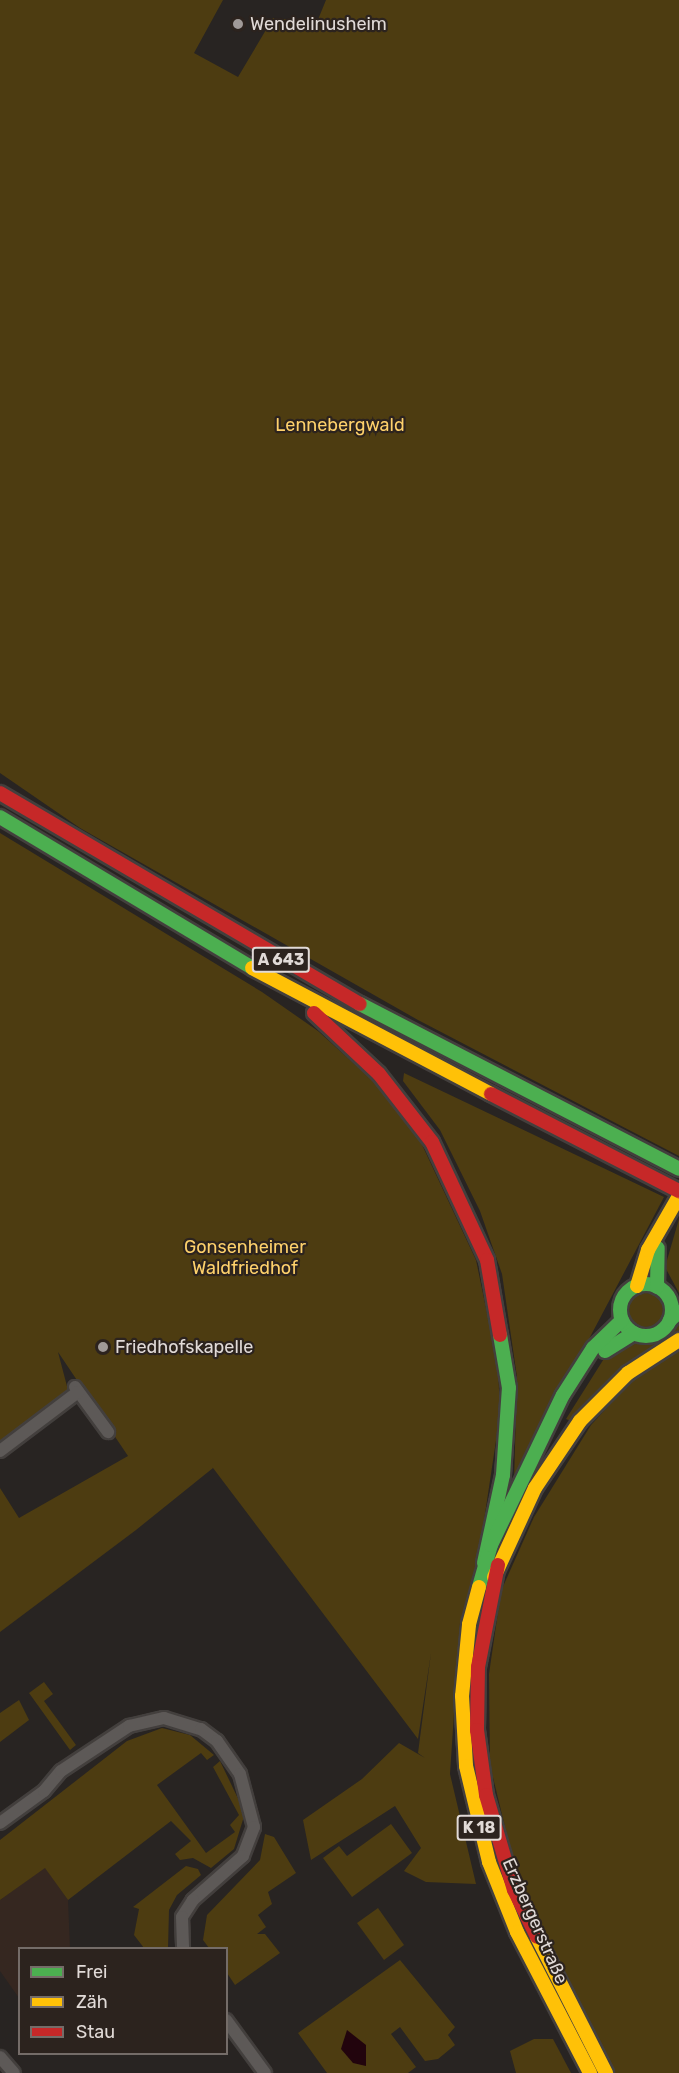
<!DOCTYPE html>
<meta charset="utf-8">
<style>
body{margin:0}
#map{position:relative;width:679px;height:2073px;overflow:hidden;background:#282422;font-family:Rubik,sans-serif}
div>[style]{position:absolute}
.built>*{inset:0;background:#352720}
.green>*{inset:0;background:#4d3c11}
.round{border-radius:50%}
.water>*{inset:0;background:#22040d}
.roads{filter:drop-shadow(2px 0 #433f3d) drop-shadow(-2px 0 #433f3d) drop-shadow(0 2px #433f3d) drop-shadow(0 -2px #433f3d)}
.street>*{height:12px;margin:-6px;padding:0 6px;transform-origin:6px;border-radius:6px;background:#5d5957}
.fast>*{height:14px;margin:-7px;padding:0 7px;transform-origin:7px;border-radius:7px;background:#4caf50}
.fast>.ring{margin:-7px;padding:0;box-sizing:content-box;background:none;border:14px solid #4caf50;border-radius:50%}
.slow>*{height:14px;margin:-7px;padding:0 7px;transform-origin:7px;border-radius:7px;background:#ffc107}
.jam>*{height:14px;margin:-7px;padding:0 7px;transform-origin:7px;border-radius:7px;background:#c62828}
.dots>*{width:16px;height:16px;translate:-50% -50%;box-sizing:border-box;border:3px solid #2c231e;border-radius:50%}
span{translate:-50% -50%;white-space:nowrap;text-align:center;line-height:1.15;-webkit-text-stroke:4.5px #2c231e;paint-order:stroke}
.shield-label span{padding:2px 4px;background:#2c231e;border:2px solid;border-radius:4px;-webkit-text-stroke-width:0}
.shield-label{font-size:16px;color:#e1dad7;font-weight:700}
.poi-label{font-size:18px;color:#e1dad7}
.left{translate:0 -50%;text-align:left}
.park-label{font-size:18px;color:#fed16b}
.street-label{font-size:18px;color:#e1dad7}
.legend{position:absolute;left:18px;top:1947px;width:210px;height:108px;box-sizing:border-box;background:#2c231e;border:2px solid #746c68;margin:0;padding:8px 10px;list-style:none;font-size:18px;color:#e1dad7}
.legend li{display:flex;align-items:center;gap:12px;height:30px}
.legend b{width:30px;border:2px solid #746c68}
</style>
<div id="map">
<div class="built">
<div style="clip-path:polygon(45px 1867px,68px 1900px,70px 1948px,20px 1948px,19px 1998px,0 1971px,0 1900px)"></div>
</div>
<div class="green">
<div style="clip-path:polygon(0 0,223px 0,194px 53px,238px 77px,273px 18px,317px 22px,326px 0,679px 0,679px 1156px,418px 1020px,80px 828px,0 773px)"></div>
<div style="clip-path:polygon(0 833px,262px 992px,318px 1031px,371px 1079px,417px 1134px,476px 1260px,498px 1366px,500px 1414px,479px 1554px,460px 1623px,450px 1774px,476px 1884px,426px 1882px,404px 1871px,421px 1848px,395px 1806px,311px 1860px,303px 1820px,362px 1779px,399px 1743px,425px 1758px,418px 1753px,431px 1653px,418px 1739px,210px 1464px,213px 1468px,136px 1530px,0 1632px,0 1488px,19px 1518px,128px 1456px,58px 1352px,68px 1390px,0 1441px)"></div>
<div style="clip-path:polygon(404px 1073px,664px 1197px,514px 1481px,517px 1377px,502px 1274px,480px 1211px,440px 1130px,403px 1081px)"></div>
<div style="clip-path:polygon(679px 1219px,679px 1293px,665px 1267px)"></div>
<div class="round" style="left:629px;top:1293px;width:34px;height:34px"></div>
<div style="clip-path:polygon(679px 1319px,679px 1332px,571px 1421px,566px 1419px,605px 1357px,632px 1341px,660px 1339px)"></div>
<div style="clip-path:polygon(679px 1350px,679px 2073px,615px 2073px,544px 1938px,514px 1864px,490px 1765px,489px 1674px,501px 1591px,534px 1517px,591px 1425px,630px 1382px)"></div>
<div style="clip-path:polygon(44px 1682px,53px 1694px,44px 1701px,76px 1745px,70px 1750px,29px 1693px)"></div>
<div style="clip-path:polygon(19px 1700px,29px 1720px,0 1742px,0 1713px)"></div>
<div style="clip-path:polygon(162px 1728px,190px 1735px,214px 1755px,207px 1760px,201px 1753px,157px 1785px,206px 1853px,235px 1832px,230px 1825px,239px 1815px,213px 1767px,220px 1761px,245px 1813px,234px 1849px,211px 1868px,193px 1858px,180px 1860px,175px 1854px,191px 1841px,171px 1821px,68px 1900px,45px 1868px,0 1900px,0 1840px,127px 1741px)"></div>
<div style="clip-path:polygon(391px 1824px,412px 1853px,352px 1897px,323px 1858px,339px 1846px,347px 1856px)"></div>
<div style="clip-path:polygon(265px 1834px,274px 1837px,296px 1873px,268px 1892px,272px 1904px,258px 1915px,266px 1927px,257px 1934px,265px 1934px,280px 1953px,235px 1985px,227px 1973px,226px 1948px,209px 1948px,203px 1940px,207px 1915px,260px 1860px)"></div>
<div style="clip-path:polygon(186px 1866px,198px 1869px,201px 1875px,177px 1895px,169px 1910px,168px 1948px,144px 1948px,134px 1935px,139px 1909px,133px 1907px)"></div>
<div style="clip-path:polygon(378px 1908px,404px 1945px,384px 1960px,357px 1923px)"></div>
<div style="clip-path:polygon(400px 1960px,455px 2027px,448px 2035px,455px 2045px,438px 2059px,425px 2061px,400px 2027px,391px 2034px,416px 2067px,408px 2073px,327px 2073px,298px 2033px)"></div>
<div style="clip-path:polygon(534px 2039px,553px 2039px,571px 2073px,516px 2073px,510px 2051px)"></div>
</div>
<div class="water">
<div style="clip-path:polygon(347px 2030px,366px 2045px,366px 2066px,353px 2063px,341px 2049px)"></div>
</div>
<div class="roads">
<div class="street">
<div style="left:75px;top:1387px;width:56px;rotate:53.7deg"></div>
<div style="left:0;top:1451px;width:98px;rotate:-37.1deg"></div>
<div style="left:0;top:1823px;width:54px;rotate:-36deg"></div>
<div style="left:44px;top:1791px;width:26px;rotate:-50deg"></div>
<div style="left:61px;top:1771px;width:82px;rotate:-33.5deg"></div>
<div style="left:129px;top:1726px;width:36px;rotate:-13deg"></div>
<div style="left:164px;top:1718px;width:39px;rotate:17deg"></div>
<div style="left:201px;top:1729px;width:20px;rotate:37deg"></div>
<div style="left:217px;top:1741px;width:40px;rotate:55.1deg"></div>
<div style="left:240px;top:1774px;width:55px;rotate:75.2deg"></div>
<div style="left:254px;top:1827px;width:31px;rotate:111deg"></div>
<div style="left:243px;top:1856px;width:67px;rotate:138.7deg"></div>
<div style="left:193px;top:1900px;width:20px;rotate:123deg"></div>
<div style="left:182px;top:1917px;width:31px;rotate:88deg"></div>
<div style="left:226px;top:2020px;width:66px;rotate:53.7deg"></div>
<div style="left:0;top:2057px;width:21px;rotate:49deg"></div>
</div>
<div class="fast">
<div style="left:0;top:817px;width:294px;rotate:30.9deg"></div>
<div style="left:360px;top:1004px;width:359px;rotate:27.3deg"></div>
<div class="ring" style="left:620px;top:1284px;width:38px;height:38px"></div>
<div style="left:657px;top:1287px;width:39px;rotate:-89deg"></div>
<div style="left:670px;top:1320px;width:12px;rotate:-42deg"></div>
<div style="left:605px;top:1351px;width:34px;rotate:-32deg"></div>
<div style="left:484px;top:1563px;width:90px;rotate:-77.8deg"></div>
<div style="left:503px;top:1475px;width:87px;rotate:-86.1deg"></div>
<div style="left:509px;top:1388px;width:54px;rotate:-99.6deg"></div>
<div style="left:479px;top:1587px;width:44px;rotate:-74.1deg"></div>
<div style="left:491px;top:1545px;width:166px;rotate:-64.4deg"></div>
<div style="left:563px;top:1395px;width:56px;rotate:-57.4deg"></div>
<div style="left:593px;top:1348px;width:40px;rotate:-44deg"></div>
</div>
<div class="slow">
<div style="left:252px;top:968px;width:270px;rotate:27.8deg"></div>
<div style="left:637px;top:1286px;width:38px;rotate:-73deg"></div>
<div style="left:648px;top:1250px;width:62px;rotate:-60.1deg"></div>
<div style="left:494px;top:1577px;width:98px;rotate:-65.3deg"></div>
<div style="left:535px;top:1488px;width:81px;rotate:-56.1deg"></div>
<div style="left:580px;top:1421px;width:68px;rotate:-45deg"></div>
<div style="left:628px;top:1373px;width:61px;rotate:-32.9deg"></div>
<div style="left:479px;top:1587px;width:39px;rotate:105deg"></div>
<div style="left:469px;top:1625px;width:71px;rotate:95.6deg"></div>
<div style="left:462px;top:1696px;width:70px;rotate:86.7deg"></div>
<div style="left:466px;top:1766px;width:99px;rotate:76.5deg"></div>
<div style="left:489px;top:1862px;width:75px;rotate:68.2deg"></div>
<div style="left:517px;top:1932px;width:159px;rotate:62.6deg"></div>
<div style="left:537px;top:1937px;width:153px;rotate:63.1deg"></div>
</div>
<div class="jam">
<div style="left:0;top:793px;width:417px;rotate:30.4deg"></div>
<div style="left:314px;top:1013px;width:89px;rotate:43.2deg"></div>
<div style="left:379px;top:1074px;width:86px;rotate:52.1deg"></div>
<div style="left:432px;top:1142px;width:130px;rotate:65deg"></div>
<div style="left:487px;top:1260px;width:76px;rotate:80.2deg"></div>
<div style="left:491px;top:1094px;width:212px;rotate:27.3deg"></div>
<div style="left:498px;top:1565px;width:104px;rotate:101.1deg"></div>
<div style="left:478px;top:1667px;width:63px;rotate:90.9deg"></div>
<div style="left:477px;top:1730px;width:66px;rotate:82.1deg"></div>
<div style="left:486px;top:1795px;width:99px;rotate:73.6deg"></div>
<div style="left:514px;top:1890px;width:52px;rotate:63.9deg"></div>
</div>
</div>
<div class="dots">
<div style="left:238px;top:24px;background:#a09a98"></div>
<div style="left:103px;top:1347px;background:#a09a98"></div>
</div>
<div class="shield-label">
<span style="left:281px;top:960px">A 643</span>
<span style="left:479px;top:1828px">K 18</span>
</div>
<div class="poi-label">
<span class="left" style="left:250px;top:24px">Wendelinusheim</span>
<span class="left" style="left:115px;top:1347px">Friedhofskapelle</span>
</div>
<div class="park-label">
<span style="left:340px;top:425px">Lennebergwald</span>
<span style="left:245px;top:1258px">Gonsenheimer<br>Waldfriedhof</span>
</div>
<div class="street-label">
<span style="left:535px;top:1921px;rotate:66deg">Erzbergerstraße</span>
</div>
<ul class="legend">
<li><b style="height:8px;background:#4caf50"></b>Frei</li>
<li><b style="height:8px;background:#ffc107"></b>Zäh</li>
<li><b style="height:8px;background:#c62828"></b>Stau</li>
</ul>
</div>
